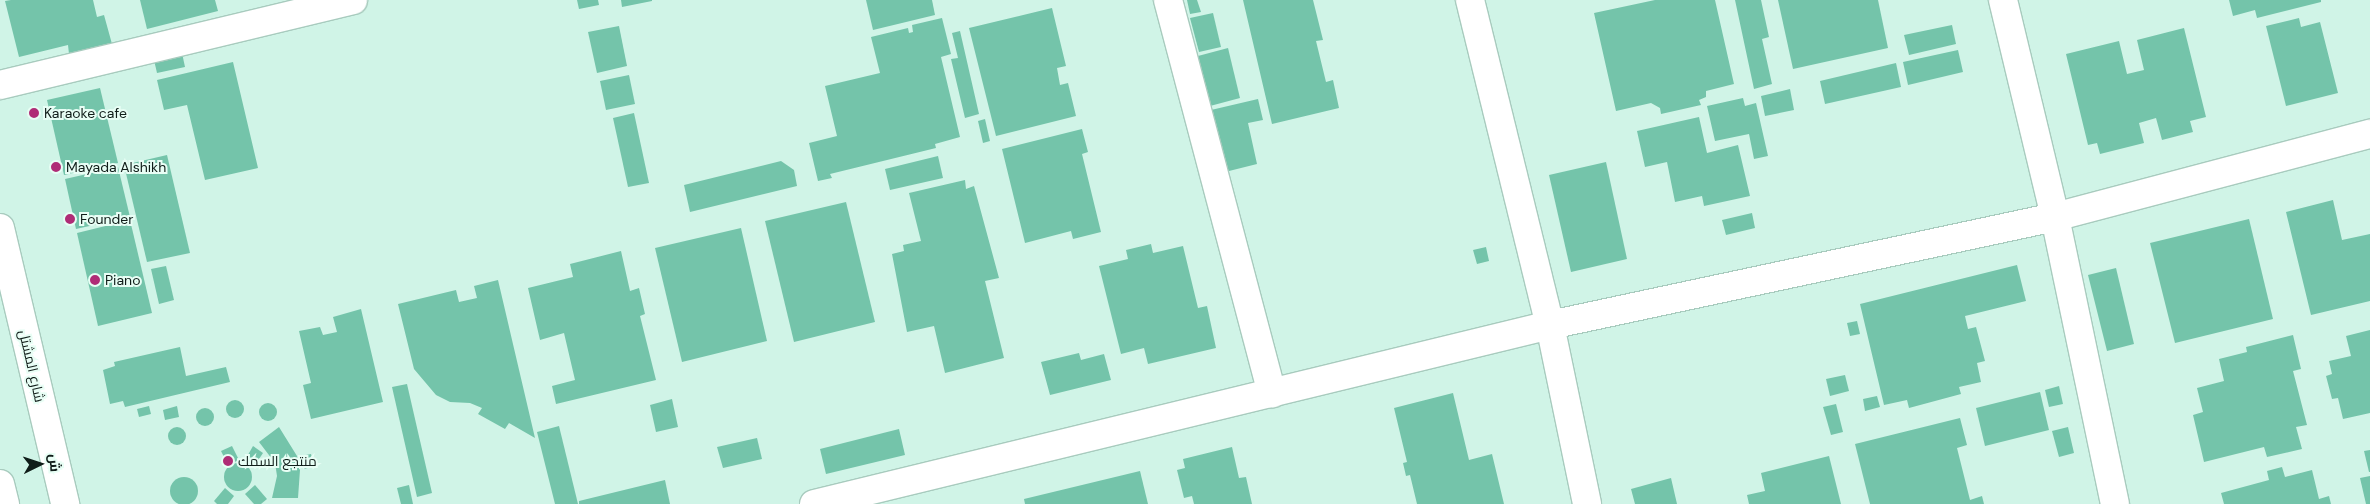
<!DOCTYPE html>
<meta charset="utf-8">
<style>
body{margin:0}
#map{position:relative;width:2370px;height:504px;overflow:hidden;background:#d0f4e7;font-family:"DM Sans",Cairo,sans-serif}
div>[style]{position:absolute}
.building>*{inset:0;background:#74c4aa}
.round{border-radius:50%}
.roads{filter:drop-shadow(1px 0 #a8cbbe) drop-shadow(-1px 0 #a8cbbe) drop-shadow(0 1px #a8cbbe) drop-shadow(0 -1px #a8cbbe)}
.minor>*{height:28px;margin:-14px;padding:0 14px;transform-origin:14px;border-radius:14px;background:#fff}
.major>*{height:28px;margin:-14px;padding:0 14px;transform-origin:14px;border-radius:14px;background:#fff}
.dots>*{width:14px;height:14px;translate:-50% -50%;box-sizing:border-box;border:2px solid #e8fef5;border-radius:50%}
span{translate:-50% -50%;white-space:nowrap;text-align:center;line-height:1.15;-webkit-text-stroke:4px #e8fef5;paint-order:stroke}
.poi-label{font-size:14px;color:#101d19}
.left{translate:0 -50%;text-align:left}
.street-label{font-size:14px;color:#101d19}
.north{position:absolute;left:15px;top:439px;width:50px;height:50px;-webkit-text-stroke:4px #e8fef5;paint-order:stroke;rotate:86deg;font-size:14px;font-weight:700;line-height:20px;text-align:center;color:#101d19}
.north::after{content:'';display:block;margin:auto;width:18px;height:22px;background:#101d19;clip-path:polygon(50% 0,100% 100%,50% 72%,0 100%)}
</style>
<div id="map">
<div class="building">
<div style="clip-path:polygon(11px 0,93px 0,97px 17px,104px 15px,112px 44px,69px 54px,68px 45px,19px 57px,5px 1px)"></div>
<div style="clip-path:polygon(140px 0,215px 0,218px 11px,147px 29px)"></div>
<div style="clip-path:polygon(577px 0,598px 0,599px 5px,579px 9px)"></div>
<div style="clip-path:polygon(621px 0,652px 0,652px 1px,622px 7px)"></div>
<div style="clip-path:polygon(866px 0,932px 0,935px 15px,873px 30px)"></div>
<div style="clip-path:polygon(1187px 0,1197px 0,1201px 12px,1190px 14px)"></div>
<div style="clip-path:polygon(1243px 0,1313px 0,1323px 40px,1316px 41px,1326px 82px,1333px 80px,1339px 108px,1272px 124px)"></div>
<div style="clip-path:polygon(1655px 0,1715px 0,1734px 84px,1706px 91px,1706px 97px,1699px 100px,1701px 105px,1661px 114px,1660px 108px,1651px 103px,1616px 111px,1594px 13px)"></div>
<div style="clip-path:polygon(1735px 0,1761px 0,1769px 37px,1762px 39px,1772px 84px,1754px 89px)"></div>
<div style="clip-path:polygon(1778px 0,1878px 0,1888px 48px,1793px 69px)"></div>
<div style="clip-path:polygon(2229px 0,2321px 0,2321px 2px,2257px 18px,2255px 10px,2233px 16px)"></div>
<div style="clip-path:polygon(1052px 8px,1066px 66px,1057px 68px,1060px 85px,1068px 83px,1076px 116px,996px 136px,969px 28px)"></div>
<div style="clip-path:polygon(1213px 13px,1221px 47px,1199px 52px,1190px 18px)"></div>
<div style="clip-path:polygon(942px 18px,951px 54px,941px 57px,960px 137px,935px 144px,936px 148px,830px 174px,832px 178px,818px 181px,809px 143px,837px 136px,825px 86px,880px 73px,871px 37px,908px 28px,909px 33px,913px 32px,912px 25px)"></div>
<div style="clip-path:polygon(2299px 18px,2301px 27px,2320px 22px,2338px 93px,2286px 106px,2266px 26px)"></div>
<div style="clip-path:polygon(1952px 25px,1956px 44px,1909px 55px,1904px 35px)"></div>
<div style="clip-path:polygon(619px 26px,627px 66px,597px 73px,588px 32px)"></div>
<div style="clip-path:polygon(2184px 28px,2206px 117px,2190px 121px,2193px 132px,2162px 140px,2156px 118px,2139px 123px,2144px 143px,2100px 154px,2097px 143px,2088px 145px,2066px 54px,2119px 41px,2127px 74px,2144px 70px,2137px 40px)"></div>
<div style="clip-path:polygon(960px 31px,979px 114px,965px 118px,951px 59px,958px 58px,952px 33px)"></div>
<div style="clip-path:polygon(1228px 48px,1240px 98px,1210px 106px,1198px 56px)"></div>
<div style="clip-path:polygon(1958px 50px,1963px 72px,1908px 85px,1903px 62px)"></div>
<div style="clip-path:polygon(182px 53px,185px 67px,157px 73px,154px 60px)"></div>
<div style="clip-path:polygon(233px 62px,258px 168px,205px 180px,187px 105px,164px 110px,157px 80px)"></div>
<div style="clip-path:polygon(1896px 63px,1901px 87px,1825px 104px,1820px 81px)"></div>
<div style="clip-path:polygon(629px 75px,635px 104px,606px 110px,600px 81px)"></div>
<div style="clip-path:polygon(100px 88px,118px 163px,64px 175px,47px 100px)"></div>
<div style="clip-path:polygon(1790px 89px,1794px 110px,1765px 116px,1761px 96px)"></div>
<div style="clip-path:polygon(1743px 98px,1745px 106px,1756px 103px,1768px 156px,1754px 159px,1749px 134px,1715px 141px,1707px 106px)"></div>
<div style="clip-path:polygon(1258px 99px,1263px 120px,1248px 123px,1257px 164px,1225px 172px,1211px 110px)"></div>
<div style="clip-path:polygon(634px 113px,649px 183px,628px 187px,613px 118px)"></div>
<div style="clip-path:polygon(1699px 117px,1707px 153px,1738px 145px,1750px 196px,1704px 206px,1702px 196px,1675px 202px,1667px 162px,1645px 167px,1637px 131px)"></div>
<div style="clip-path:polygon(985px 119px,990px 141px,983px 143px,978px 121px)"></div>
<div style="clip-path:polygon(1082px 129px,1088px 152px,1082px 154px,1101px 232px,1073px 239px,1071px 231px,1025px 243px,1002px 149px)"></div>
<div style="clip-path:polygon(167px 155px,190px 253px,147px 262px,124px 165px)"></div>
<div style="clip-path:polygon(938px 156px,943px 178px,890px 190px,885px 169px)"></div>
<div style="clip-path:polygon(781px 161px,794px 170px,797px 186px,690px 212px,684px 185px)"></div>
<div style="clip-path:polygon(1606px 162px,1627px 259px,1571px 272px,1549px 175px)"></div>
<div style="clip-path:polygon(118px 167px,130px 217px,76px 229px,65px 179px)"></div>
<div style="clip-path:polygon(965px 180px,966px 189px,974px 186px,999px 278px,985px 281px,1004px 358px,945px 373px,934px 326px,907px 332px,892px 254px,904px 251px,903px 245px,921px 241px,909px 193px)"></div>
<div style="clip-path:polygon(2333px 200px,2342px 240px,2370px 234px,2370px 301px,2311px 315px,2286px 212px)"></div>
<div style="clip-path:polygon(846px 202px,875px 322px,794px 342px,765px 221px)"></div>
<div style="clip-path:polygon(1752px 213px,1755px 228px,1726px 235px,1722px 220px)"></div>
<div style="clip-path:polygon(2249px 219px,2273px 319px,2175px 343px,2150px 243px)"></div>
<div style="clip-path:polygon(130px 220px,152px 313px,98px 326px,77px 233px)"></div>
<div style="clip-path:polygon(741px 228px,767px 341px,682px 362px,655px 248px)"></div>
<div style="clip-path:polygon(1151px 244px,1153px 253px,1183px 246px,1198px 308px,1207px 306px,1216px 348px,1148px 364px,1144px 348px,1121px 354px,1099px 266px,1128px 259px,1126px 250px)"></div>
<div style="clip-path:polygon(1486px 247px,1489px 261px,1477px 264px,1473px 250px)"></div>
<div style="clip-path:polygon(621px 251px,630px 291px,639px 288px,645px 314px,640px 316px,656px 380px,556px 404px,552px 386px,575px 380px,564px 333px,540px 340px,528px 288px,573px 277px,570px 264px)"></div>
<div style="clip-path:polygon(2017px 265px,2026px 301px,1965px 316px,1968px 329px,1976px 327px,1985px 361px,1977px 363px,1981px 382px,1959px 387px,1961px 394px,1909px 408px,1907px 400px,1884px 405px,1860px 304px)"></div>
<div style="clip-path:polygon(166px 266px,174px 300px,159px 304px,151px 269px)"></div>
<div style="clip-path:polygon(2116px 268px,2134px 344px,2107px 351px,2088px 275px)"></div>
<div style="clip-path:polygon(498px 280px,535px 438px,509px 423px,505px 429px,478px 414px,482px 408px,470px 403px,450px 402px,436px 395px,414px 369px,398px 304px,456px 290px,459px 302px,477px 298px,474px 286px)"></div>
<div style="clip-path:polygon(361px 309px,383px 402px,311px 419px,303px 385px,311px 383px,299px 331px,320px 327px,323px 335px,337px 332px,333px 317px)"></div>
<div style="clip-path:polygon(1857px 321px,1860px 334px,1850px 336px,1847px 323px)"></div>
<div style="clip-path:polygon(2370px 330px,2370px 413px,2343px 419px,2338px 398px,2332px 399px,2326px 376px,2332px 374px,2329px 361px,2351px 356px,2346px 336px)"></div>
<div style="clip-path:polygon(2293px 335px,2301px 369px,2293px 371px,2307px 425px,2296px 427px,2302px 449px,2267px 457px,2264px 447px,2204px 462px,2193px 415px,2203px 412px,2197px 388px,2224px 381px,2219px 359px,2247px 352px,2246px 347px)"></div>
<div style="clip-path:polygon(180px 347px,186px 376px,226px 367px,230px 382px,125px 407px,123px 401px,110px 404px,103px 370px,115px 366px,114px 362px)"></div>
<div style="clip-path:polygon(1079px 353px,1081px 360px,1104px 354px,1111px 380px,1050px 395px,1041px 362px)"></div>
<div style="clip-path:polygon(1845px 375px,1849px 391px,1830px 396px,1826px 379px)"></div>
<div style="clip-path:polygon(407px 384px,432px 493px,417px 497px,392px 387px)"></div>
<div style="clip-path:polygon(2059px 386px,2063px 404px,2049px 407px,2045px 390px)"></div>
<div style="clip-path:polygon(2040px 392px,2049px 430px,1985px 446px,1976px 408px)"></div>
<div style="clip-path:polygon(1453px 393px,1469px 460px,1492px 454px,1504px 504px,1417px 504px,1410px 475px,1406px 476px,1403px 463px,1407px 462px,1394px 408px)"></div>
<div style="clip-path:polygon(1877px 396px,1880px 407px,1865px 411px,1863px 399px)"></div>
<div style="clip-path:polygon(672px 399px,678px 427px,656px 432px,650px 405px)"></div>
<div class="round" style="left:226px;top:400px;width:18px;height:18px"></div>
<div class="round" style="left:259px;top:403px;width:18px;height:18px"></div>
<div style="clip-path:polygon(1836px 404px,1843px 432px,1831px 435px,1823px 407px)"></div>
<div style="clip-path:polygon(149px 406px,151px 414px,139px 417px,137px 409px)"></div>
<div style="clip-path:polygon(177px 406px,179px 417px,165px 420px,163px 410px)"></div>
<div class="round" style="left:196px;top:408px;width:18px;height:18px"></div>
<div style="clip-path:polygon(1960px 418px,1967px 445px,1957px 448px,1970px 500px,1982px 496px,1984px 504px,1870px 504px,1855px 444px)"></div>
<div style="clip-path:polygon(559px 426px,578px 504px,555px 504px,537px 432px)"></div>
<div style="clip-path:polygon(279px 427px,297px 456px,300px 470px,298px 498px,272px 498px,277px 476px,275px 463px,259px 442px)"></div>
<div style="clip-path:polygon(2068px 427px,2074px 453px,2059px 457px,2052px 431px)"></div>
<div class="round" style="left:168px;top:427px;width:18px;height:18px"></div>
<div style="clip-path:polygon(899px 429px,905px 455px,826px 474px,820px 449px)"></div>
<div style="clip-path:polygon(757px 438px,762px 459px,723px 468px,717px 447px)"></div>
<div style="clip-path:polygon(232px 446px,239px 460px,228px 465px,221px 451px)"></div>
<div style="clip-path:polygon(253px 446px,263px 453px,253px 468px,244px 462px)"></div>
<div style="clip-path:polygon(1232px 447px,1239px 478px,1246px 477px,1252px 504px,1194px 504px,1192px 496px,1184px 498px,1177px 470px,1185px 468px,1183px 459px)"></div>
<div style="clip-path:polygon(2370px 450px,2370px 472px,2369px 472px,2364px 451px)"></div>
<div style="clip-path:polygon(311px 454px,314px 466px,304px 469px,301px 456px)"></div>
<div style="clip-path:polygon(1829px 456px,1841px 504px,1749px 504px,1747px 495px,1765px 491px,1761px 473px)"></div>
<div class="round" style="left:224px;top:463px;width:28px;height:28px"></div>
<div style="clip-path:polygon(2282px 467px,2285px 477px,2312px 470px,2319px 499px,2329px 496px,2331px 504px,2224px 504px,2221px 493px,2269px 480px,2267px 471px)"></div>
<div style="clip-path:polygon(1140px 471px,1148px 504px,1025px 504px,1024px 499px)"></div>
<div style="clip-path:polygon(2370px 476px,2370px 504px,2366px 504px,2360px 478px)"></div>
<div class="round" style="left:170px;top:477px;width:28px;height:28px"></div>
<div style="clip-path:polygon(1671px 478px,1677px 504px,1635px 504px,1631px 489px)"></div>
<div style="clip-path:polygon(665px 480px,670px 504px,579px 504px,579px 501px)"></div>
<div style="clip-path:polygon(255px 485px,267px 499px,261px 504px,254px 504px,245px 494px)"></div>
<div style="clip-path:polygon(409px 485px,413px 504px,401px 504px,397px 488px)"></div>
<div style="clip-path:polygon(225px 488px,234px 496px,228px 504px,217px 504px,214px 501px)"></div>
</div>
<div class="roads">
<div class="minor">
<div style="left:1168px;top:0;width:407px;rotate:75.2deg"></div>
<div style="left:1470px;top:0;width:335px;rotate:76.2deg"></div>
<div style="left:1550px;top:325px;width:183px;rotate:78.3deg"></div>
<div style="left:2003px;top:0;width:223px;rotate:76.5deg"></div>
<div style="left:2055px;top:217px;width:293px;rotate:78.2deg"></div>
<div style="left:0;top:85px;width:363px;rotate:-13.5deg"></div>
<div style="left:814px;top:504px;width:757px;rotate:-13.67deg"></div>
<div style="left:1550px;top:325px;width:516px;rotate:-12.07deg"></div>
<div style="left:2055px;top:217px;width:326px;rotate:-14.8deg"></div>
</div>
<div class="major">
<div style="left:0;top:228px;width:284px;rotate:76.7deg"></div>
<div style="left:0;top:484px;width:21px;rotate:76deg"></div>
</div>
</div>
<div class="dots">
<div style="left:34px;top:113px;background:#af2c76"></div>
<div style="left:56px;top:167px;background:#af2c76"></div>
<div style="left:70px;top:219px;background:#af2c76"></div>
<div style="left:95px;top:280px;background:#af2c76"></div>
<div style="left:228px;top:461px;background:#af2c76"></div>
</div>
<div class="poi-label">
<span class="left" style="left:44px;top:113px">Karaoke cafe</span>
<span class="left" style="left:66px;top:167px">Mayada Alshikh</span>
<span class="left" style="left:80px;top:219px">Founder</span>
<span class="left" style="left:105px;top:280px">Piano</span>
<span class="left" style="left:238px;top:461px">منتجع السمك</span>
</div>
<div class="street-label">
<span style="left:32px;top:366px;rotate:77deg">شارع المشتل</span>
</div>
<div class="north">ش</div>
</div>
